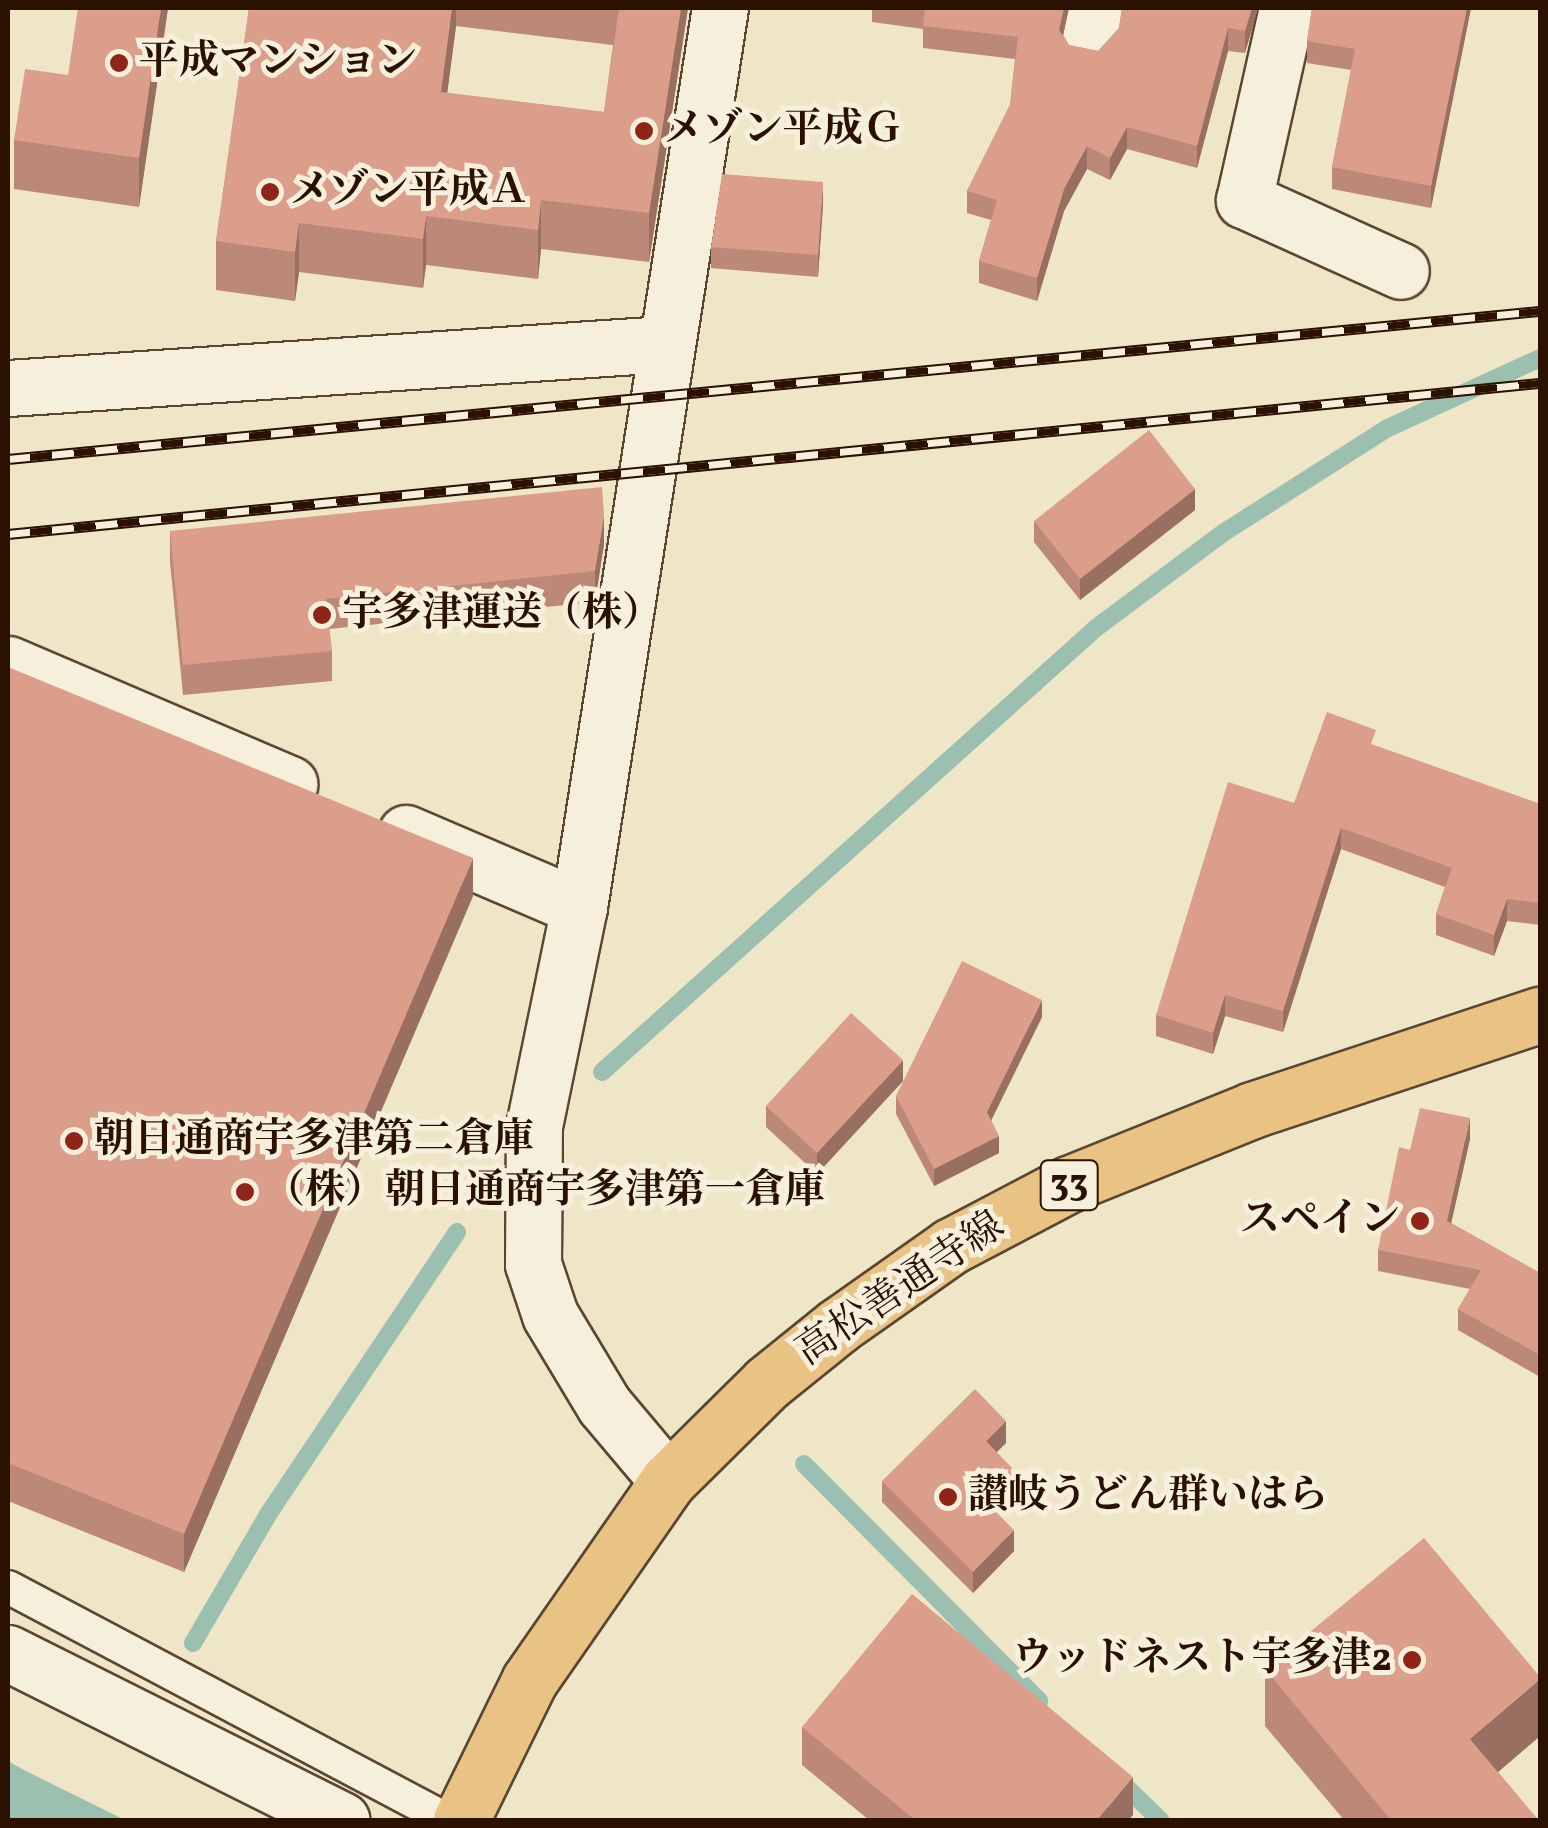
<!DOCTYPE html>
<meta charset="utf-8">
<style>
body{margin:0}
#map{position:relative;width:1548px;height:1828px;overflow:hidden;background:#efe6c7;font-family:Vollkorn,"Noto Serif JP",serif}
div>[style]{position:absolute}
.water>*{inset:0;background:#9bc0b0}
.stream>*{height:18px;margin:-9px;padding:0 9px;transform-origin:9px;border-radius:9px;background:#9bc0b0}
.roads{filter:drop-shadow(2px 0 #5b4632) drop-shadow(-2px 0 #5b4632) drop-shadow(0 2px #5b4632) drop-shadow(0 -2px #5b4632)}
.service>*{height:32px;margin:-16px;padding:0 16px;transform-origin:16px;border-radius:16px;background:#f5efdb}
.minor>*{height:55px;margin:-27.5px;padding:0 27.5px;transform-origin:27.5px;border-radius:27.5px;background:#f5efdb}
.secondary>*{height:55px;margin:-27.5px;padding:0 27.5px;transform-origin:27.5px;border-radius:27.5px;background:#f5efdb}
.primary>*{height:55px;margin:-27.5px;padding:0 27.5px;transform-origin:27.5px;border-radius:27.5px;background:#e8c384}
.rail>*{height:11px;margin-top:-5.5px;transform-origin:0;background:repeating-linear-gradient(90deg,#f5efdb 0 22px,#2a1100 0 44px);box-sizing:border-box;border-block:2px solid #2a1100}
.wall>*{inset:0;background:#bc8877}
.shaded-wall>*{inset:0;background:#996f61}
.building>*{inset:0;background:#db9e8a}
.dots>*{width:28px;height:28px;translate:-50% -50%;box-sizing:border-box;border:5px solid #f5efdb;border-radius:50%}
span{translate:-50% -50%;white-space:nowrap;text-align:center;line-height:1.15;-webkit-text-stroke:10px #f5efdb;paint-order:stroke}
.shield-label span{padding:2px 8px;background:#f5efdb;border:2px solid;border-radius:8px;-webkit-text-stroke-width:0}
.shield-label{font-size:38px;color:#2a1100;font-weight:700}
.poi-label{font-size:40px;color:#2a1100;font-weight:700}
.left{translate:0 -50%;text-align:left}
.right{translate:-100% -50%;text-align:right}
.street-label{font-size:40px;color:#2a1100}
.frame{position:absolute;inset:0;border:10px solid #2a1100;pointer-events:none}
</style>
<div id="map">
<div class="water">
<div style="clip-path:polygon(8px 1761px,26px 1771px,125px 1820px,8px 1820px)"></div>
</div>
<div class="stream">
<div style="left:602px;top:1072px;width:664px;rotate:-41.95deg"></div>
<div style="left:1096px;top:628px;width:159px;rotate:-36.8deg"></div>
<div style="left:1223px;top:533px;width:196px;rotate:-32.5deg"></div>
<div style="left:1388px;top:428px;width:167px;rotate:-24.7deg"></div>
<div style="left:804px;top:1464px;width:334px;rotate:45.2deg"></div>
<div style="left:193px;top:1643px;width:151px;rotate:-59.7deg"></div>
<div style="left:269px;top:1513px;width:338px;rotate:-56.2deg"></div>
<div style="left:1118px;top:1779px;width:59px;rotate:44.3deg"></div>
</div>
<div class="roads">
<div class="service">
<div style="left:8px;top:1587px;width:498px;rotate:27.9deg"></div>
</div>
<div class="minor">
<div style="left:1287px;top:8px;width:197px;rotate:102.6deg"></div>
<div style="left:1244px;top:200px;width:172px;rotate:24.3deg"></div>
<div style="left:1089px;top:43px;width:36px;rotate:-79deg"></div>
<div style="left:8px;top:388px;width:658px;rotate:-3.83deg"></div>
<div style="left:8px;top:664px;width:306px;rotate:23.1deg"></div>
<div style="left:406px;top:833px;width:188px;rotate:23.2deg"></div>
<div style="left:668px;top:1481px;width:99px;rotate:-130.1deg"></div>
<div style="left:604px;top:1405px;width:105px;rotate:-121deg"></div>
<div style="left:550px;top:1315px;width:54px;rotate:-108.4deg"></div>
<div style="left:533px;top:1264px;width:138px;rotate:-89.6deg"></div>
<div style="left:534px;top:1126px;width:224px;rotate:-78.4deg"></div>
<div style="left:579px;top:907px;width:910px;rotate:-81.09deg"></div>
</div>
<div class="secondary">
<div style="left:8px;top:1653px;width:373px;rotate:26.6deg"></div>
</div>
<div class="primary">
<div style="left:461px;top:1820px;width:155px;rotate:-63.9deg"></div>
<div style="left:529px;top:1681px;width:244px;rotate:-55.2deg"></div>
<div style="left:668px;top:1481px;width:139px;rotate:-44.7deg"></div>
<div style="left:767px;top:1383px;width:92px;rotate:-38.9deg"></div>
<div style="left:839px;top:1325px;width:137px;rotate:-35.2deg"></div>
<div style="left:951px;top:1246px;width:133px;rotate:-27.7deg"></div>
<div style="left:1069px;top:1184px;width:197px;rotate:-22deg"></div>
<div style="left:1252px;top:1110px;width:303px;rotate:-18.3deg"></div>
</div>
</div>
<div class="rail">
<div style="left:8px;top:459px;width:1539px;rotate:-5.52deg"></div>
<div style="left:8px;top:534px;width:1539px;rotate:-5.63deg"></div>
</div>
<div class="wall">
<div style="clip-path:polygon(168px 8px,139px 207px,14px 189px,14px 140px,68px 75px)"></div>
<div style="clip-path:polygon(evenodd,249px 8px,688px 8px,649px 262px,541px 249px,538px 279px,426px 265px,423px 288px,299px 272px,295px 301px,216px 290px,216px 241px,249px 8px,456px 26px,613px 45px,604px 112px,447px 93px,456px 26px)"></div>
<div style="clip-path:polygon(872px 8px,1069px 8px,1063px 35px,1069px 45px,1098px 51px,1119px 28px,1122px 8px,1258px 8px,1245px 53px,1228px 51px,1197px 168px,1127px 149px,1110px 180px,1087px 169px,1064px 211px,1037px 301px,979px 283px,979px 261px,991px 220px,967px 213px,967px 191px,1010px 105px,1015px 59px,923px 48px,923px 29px,872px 22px)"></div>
<div style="clip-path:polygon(1312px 8px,1471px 8px,1431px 208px,1332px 189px,1332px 167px,1351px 70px,1307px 63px,1307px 41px)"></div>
<div style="clip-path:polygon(823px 203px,818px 277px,711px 268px,711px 247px)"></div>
<div style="clip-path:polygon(1195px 510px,1080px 600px,1034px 542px,1034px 521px)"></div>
<div style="clip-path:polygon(170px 531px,604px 544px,595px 602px,329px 629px,332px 651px,332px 681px,183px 695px,170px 562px)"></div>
<div style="clip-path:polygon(8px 667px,473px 896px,184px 1572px,8px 1501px)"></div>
<div style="clip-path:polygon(1376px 746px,1540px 804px,1540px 925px,1507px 921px,1494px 956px,1436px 935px,1436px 914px,1445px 887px,1341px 849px,1283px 1032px,1225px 1016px,1213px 1054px,1156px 1036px,1156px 1015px,1294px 803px)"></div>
<div style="clip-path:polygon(1042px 1017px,991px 1120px,999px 1153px,934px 1186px,896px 1114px,896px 1096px)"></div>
<div style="clip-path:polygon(903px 1081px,817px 1174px,766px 1127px,766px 1106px)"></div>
<div style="clip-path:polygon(1470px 1139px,1451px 1223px,1540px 1273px,1540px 1377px,1458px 1330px,1458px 1309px,1470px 1289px,1378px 1271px,1378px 1250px,1410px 1150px)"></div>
<div style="clip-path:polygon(1006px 1443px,996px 1452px,1014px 1491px,994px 1511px,1014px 1551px,973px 1593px,882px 1502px,882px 1481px)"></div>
<div style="clip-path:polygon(1265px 1669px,1540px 1736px,1498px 1772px,1538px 1820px,1344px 1820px,1265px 1726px)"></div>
<div style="clip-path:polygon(802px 1727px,1133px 1815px,1128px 1820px,869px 1820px,802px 1765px)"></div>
</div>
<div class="shaded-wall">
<div style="clip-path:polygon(161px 8px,168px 8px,139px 207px,139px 158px)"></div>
<div style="clip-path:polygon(452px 8px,456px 8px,456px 26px,441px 141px,441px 92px)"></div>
<div style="clip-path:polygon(681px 8px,688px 8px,649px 262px,649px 213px)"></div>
<div style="clip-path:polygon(1064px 8px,1069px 8px,1059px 52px,1059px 30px)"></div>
<div style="clip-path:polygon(1252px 8px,1258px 8px,1245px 53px,1245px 31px)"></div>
<div style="clip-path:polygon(1467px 8px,1471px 8px,1431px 208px,1431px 186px)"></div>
<div style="clip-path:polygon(1228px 28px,1228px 51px,1197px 168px,1197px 146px)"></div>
<div style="clip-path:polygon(1127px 127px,1127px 149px,1110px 180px,1110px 158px)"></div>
<div style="clip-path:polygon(1087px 146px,1087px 169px,1064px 211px,1037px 301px,1037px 278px,1064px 189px)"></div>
<div style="clip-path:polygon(823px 182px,823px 203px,818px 277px,818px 255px)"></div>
<div style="clip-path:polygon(541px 200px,541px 249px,538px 279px,538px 230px)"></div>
<div style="clip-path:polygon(426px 216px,426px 265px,423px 288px,423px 239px)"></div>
<div style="clip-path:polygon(299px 223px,299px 272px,295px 301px,295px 252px)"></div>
<div style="clip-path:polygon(1195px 489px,1195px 510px,1080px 600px,1080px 579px)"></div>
<div style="clip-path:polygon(604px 514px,604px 544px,595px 602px,595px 571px)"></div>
<div style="clip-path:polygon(1341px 828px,1341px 849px,1283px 1032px,1283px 1011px)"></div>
<div style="clip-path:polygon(473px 858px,473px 896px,184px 1572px,184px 1534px)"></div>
<div style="clip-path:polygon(1507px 899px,1507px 921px,1494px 956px,1494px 935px)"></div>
<div style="clip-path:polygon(1225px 995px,1225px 1016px,1213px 1054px,1213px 1033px)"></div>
<div style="clip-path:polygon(1042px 1000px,1042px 1017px,987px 1129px,987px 1112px)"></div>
<div style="clip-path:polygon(903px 1060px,903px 1081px,817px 1174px,817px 1153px)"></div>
<div style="clip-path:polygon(1470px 1118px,1470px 1139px,1447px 1242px,1447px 1221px)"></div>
<div style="clip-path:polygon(999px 1136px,999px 1153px,934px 1186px,934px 1169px)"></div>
<div style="clip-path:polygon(1006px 1421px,1006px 1443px,986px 1463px,986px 1441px)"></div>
<div style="clip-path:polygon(1014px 1470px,1014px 1491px,984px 1521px,984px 1500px)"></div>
<div style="clip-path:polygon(1014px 1530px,1014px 1551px,973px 1593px,973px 1572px)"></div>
<div style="clip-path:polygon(1540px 1679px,1540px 1736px,1470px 1796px,1470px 1739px)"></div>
<div style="clip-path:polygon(1133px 1777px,1133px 1815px,1128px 1820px,1097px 1820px)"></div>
</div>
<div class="building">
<div style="clip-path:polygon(78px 8px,161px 8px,139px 158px,14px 140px,25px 69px,68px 75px)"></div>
<div style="clip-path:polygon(249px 8px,452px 8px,441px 92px,604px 112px,619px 8px,681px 8px,649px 213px,541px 200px,538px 230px,426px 216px,423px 239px,299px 223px,295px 252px,216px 241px)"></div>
<div style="clip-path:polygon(925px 8px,1064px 8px,1059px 30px,1069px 45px,1098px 51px,1119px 28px,1122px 8px,1252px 8px,1245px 31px,1228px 28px,1197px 146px,1127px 127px,1110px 158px,1087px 146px,1064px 189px,1037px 278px,979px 261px,997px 200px,967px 191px,1010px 105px,1018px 37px,923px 26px)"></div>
<div style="clip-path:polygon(1312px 8px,1467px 8px,1431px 186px,1332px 167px,1355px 49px,1307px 41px)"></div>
<div style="clip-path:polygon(722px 174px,823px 182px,818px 255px,711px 247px)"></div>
<div style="clip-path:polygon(1149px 430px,1195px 489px,1080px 579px,1034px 521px)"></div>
<div style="clip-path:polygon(602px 487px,604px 514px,595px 571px,326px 599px,332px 651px,183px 665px,170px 531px)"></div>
<div style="clip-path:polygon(8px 667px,473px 858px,184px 1534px,8px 1463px)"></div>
<div style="clip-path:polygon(1327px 712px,1376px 730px,1371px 744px,1540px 804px,1540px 903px,1507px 899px,1494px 935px,1436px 914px,1452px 868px,1341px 828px,1283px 1011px,1225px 995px,1213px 1033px,1156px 1015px,1228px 782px,1294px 803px)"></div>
<div style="clip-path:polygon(962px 961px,1042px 1000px,987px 1112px,999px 1136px,934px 1169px,896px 1096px)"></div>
<div style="clip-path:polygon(851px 1013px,903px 1060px,817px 1153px,766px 1106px)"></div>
<div style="clip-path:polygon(1420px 1108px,1470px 1118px,1447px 1221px,1540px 1273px,1540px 1355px,1458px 1309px,1481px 1270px,1378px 1250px,1399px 1147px,1410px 1150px)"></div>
<div style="clip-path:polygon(975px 1389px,1006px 1421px,986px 1441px,1014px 1470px,984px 1500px,1014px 1530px,973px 1572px,882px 1481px)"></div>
<div style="clip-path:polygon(1424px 1538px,1540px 1677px,1540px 1679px,1470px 1739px,1538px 1820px,1391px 1820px,1265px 1669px)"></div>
<div style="clip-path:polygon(912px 1594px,1133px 1777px,1097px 1820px,915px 1820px,802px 1727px)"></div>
</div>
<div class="dots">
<div style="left:119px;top:63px;background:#8f2418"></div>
<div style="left:644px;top:131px;background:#8f2418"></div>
<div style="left:270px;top:192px;background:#8f2418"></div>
<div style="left:322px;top:615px;background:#8f2418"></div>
<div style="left:74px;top:1141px;background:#8f2418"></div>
<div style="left:245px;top:1192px;background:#8f2418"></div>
<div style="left:1420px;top:1221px;background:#8f2418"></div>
<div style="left:948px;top:1497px;background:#8f2418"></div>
<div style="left:1412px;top:1660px;background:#8f2418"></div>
</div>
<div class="shield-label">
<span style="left:1069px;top:1185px">33</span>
</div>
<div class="poi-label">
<span class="left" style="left:139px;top:63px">平成マンション</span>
<span class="left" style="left:664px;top:131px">メゾン平成Ｇ</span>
<span class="left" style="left:290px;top:192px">メゾン平成Ａ</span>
<span class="left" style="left:342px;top:615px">宇多津運送（株）</span>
<span class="left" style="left:94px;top:1141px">朝日通商宇多津第二倉庫</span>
<span class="left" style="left:265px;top:1192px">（株）朝日通商宇多津第一倉庫</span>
<span class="right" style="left:1400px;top:1221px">スペイン</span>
<span class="left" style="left:968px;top:1497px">讃岐うどん群いはら</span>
<span class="right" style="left:1392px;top:1660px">ウッドネスト宇多津2</span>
</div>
<div class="street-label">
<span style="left:901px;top:1290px;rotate:-34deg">高松善通寺線</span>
</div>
<div class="frame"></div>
</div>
